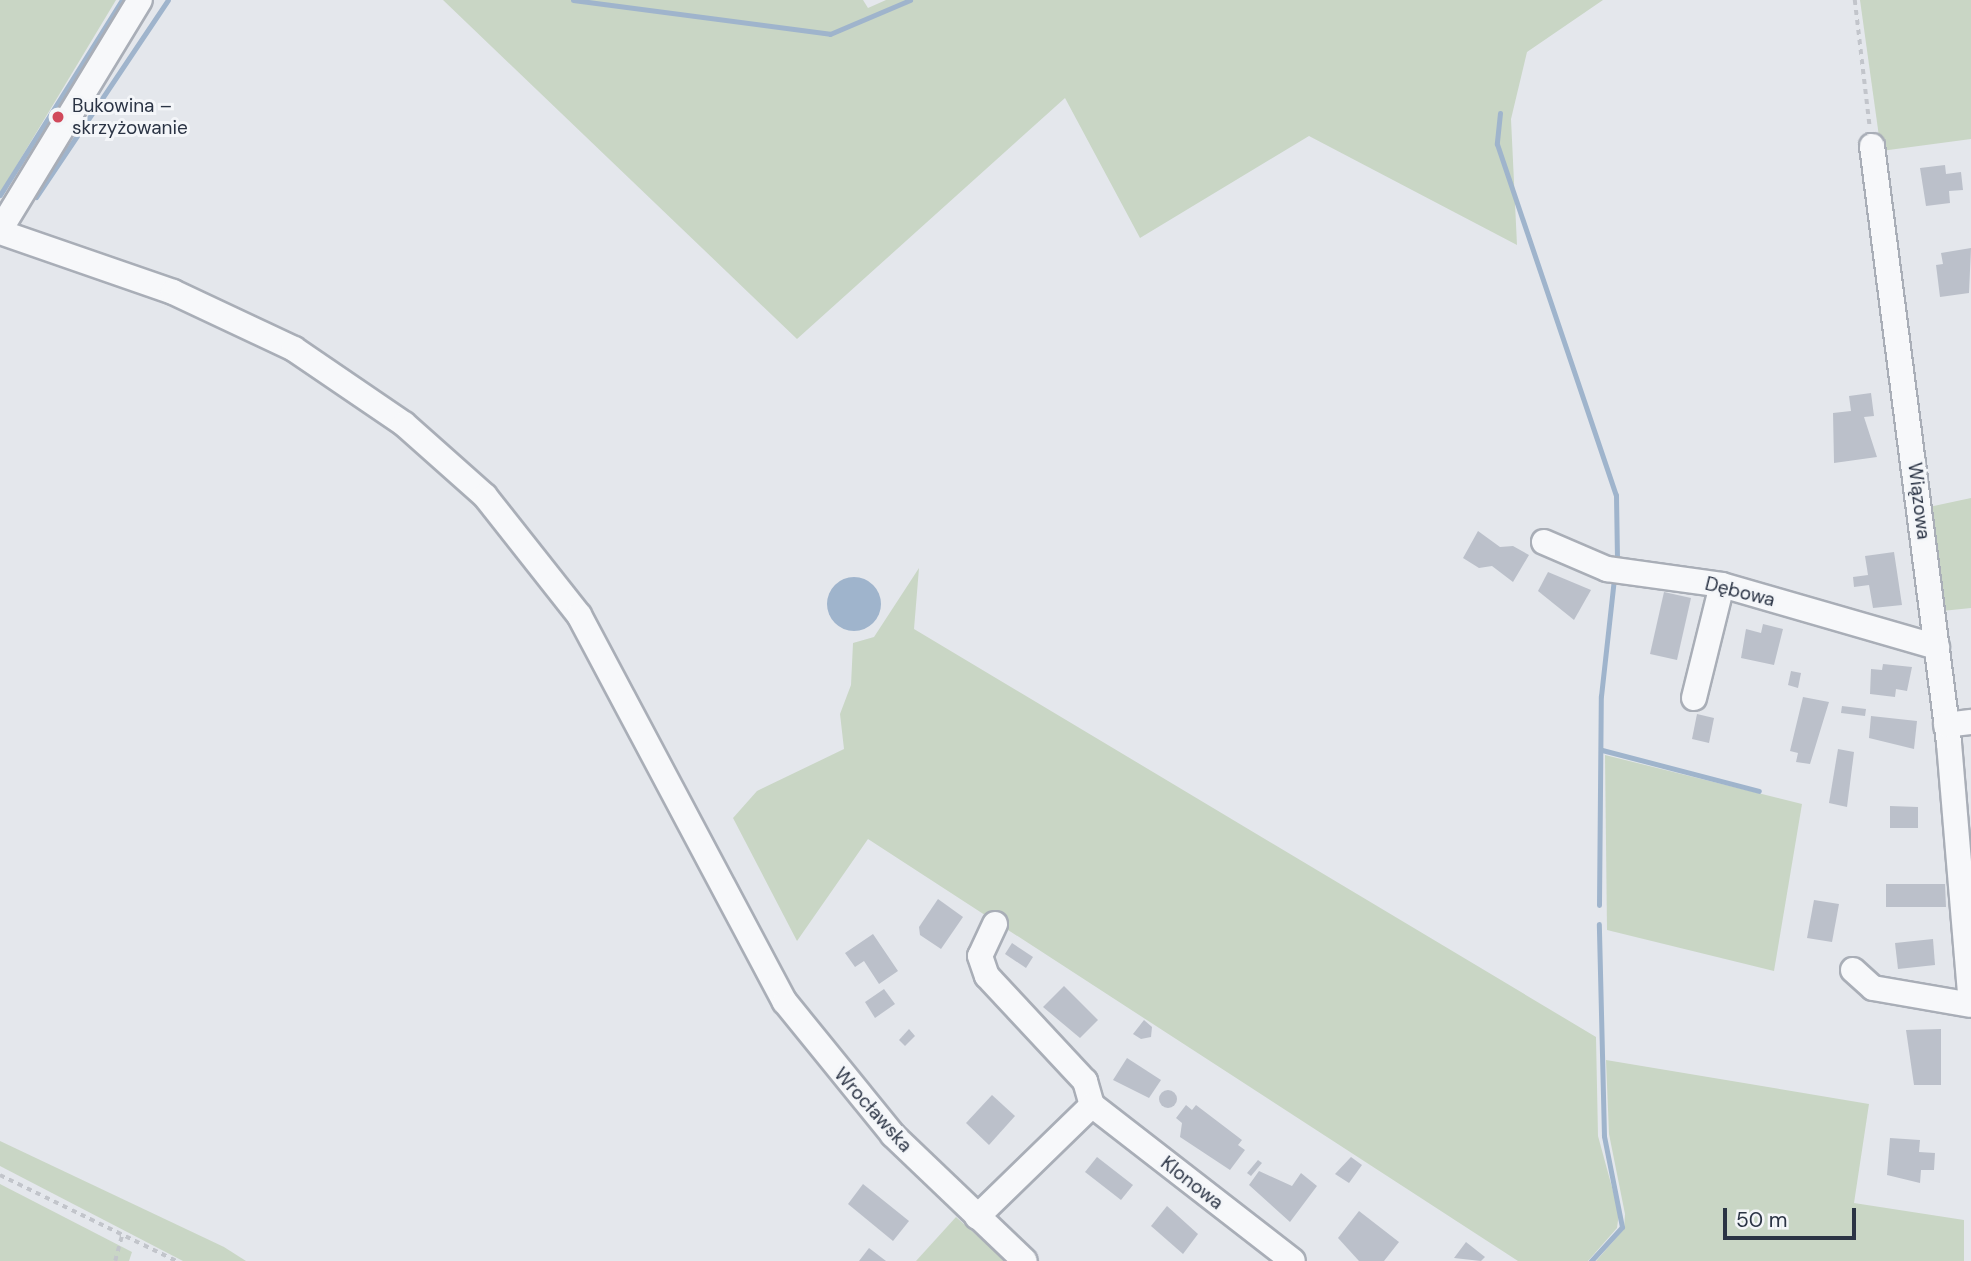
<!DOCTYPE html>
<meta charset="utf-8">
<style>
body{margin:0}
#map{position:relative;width:1971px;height:1261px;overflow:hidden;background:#e4e7ec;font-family:"DM Sans",sans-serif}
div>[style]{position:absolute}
.green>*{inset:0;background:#c9d6c5}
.water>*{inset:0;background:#9fb4cc}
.round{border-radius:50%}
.stream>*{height:5px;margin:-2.5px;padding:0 2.5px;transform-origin:2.5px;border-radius:2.5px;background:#9fb4cc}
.building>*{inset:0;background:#bbc0ca}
.path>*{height:3.5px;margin-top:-1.75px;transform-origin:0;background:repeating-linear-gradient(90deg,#c2c5cb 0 5px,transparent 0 10px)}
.roads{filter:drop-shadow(2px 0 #a9aeb7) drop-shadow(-2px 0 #a9aeb7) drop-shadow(0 2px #a9aeb7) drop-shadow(0 -2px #a9aeb7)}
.minor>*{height:24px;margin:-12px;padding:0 12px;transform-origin:12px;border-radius:12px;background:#f7f8fa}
.dots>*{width:19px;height:19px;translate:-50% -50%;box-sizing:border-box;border:4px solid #f4f6f9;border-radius:50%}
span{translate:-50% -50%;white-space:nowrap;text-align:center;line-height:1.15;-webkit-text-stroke:6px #f4f6f9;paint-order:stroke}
.poi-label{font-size:19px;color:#2b3445}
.left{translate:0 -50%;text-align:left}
.street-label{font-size:19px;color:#2b3445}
.scale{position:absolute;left:1723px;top:1208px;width:133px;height:32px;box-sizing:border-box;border:4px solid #2b3445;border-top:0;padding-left:9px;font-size:21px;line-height:24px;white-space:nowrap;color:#2b3445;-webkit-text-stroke:5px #f4f6f9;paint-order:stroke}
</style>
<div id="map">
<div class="green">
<div style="clip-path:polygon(0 0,116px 0,0 193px)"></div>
<div style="clip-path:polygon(443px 0,863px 0,868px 8px,886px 0,1603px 0,1527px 52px,1511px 119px,1517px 245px,1309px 136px,1140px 238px,1065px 98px,797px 339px)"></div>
<div style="clip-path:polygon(1860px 0,1971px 0,1971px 139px,1881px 151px)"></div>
<div style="clip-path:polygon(1971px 498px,1971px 608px,1942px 611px,1929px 507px)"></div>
<div style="clip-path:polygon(919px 568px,914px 629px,1596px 1037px,1598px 1136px,1619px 1213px,1617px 1228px,1588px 1261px,1518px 1261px,868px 839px,797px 941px,733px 818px,757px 791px,844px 749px,840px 714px,851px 685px,853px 643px,874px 637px)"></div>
<div style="clip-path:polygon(1605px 755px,1802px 804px,1774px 971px,1607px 930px)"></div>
<div style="clip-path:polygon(1606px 1060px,1869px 1104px,1854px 1203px,1964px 1220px,1964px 1261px,1596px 1261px,1624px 1229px,1625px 1214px,1609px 1134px)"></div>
<div style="clip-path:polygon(0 1141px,224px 1247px,246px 1261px,183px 1261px,0 1166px)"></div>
<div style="clip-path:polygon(0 1184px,132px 1252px,129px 1261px,0 1261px)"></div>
<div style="clip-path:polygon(956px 1217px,1006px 1261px,916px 1261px)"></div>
</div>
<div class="water">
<div class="round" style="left:827px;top:577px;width:54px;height:54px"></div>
</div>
<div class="stream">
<div style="left:573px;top:0;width:259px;rotate:7.5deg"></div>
<div style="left:830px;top:34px;width:87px;rotate:-23deg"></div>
<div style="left:1500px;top:113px;width:31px;rotate:96deg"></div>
<div style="left:1497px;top:144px;width:371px;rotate:71.3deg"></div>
<div style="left:1616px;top:495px;width:63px;rotate:89.1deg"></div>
<div style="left:0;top:195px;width:230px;rotate:-58deg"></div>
<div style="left:36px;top:197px;width:237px;rotate:-56.2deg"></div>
<div style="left:1602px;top:750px;width:162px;rotate:14.6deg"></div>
<div style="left:1599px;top:905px;width:209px;rotate:-89.5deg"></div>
<div style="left:1601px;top:696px;width:119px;rotate:-83.7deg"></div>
<div style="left:1591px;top:1261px;width:46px;rotate:-47.6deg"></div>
<div style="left:1622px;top:1227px;width:93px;rotate:-101.2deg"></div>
<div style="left:1604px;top:1136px;width:212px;rotate:-91.4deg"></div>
</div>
<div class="building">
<div style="clip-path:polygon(1945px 165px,1946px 174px,1961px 172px,1963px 190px,1949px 191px,1950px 203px,1926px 206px,1920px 168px)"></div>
<div style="clip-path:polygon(1971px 248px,1969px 293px,1940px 297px,1936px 265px,1943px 264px,1941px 253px)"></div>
<div style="clip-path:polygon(1871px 393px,1874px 416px,1864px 417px,1877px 457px,1834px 463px,1833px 413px,1851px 411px,1849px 396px)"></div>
<div style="clip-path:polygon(1478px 531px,1500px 547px,1513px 546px,1529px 555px,1513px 582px,1492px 566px,1479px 568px,1463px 558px)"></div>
<div style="clip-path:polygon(1894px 552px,1902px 605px,1873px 608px,1869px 585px,1854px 587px,1853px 577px,1868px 575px,1865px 556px)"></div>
<div style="clip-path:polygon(1548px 572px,1591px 590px,1574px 620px,1538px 591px)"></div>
<div style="clip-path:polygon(1664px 592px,1691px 598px,1677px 660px,1650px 654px)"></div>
<div style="clip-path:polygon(1763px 624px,1783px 629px,1774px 665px,1741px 658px,1746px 629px,1761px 633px)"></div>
<div style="clip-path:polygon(1883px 664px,1912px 667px,1907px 691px,1896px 689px,1895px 697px,1870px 694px,1871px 669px,1882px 670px)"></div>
<div style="clip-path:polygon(1791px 671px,1801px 673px,1798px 688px,1788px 685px)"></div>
<div style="clip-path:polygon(1803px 697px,1829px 702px,1810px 764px,1796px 762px,1798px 753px,1790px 751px)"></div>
<div style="clip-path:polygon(1842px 706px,1866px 709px,1865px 716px,1841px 713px)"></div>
<div style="clip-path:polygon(1697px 714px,1714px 718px,1709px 743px,1692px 739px)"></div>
<div style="clip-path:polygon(1871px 716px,1917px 721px,1914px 749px,1869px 738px)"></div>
<div style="clip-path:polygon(1838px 749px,1854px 752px,1847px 807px,1829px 803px)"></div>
<div style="clip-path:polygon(1890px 806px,1918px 807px,1918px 828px,1890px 828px)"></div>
<div style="clip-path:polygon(1886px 884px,1945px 884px,1946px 907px,1886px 907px)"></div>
<div style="clip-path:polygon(938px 899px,963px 917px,941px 949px,920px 935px,919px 927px)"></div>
<div style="clip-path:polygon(1814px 900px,1839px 904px,1832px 942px,1807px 938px)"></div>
<div style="clip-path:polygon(873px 934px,898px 971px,879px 984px,864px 961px,855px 967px,845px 953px)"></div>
<div style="clip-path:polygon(1933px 939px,1935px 965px,1898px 969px,1895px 943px)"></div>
<div style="clip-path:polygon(1012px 943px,1033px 957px,1026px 968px,1005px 954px)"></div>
<div style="clip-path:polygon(1064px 986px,1098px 1020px,1080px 1038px,1043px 1007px)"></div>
<div style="clip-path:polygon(884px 989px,895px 1004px,875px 1018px,865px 1002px)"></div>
<div style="clip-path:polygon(1144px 1020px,1152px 1027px,1151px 1037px,1141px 1039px,1133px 1034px)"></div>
<div style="clip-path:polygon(909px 1029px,915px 1036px,905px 1046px,899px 1040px)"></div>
<div style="clip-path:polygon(1941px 1029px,1941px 1085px,1914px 1085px,1906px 1030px)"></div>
<div style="clip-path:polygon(1127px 1058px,1161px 1080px,1149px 1098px,1113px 1080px)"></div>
<div class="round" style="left:1159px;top:1090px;width:18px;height:18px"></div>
<div style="clip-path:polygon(992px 1095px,1015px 1116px,989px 1145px,966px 1123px)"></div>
<div style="clip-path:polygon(1186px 1105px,1192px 1110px,1196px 1105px,1242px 1140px,1238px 1145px,1245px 1150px,1230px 1170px,1180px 1137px,1182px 1123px,1176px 1118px)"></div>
<div style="clip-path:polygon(1890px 1138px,1920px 1140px,1919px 1152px,1935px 1153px,1934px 1170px,1921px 1170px,1920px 1183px,1887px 1175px)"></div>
<div style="clip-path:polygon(1097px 1157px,1133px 1185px,1121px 1200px,1085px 1172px)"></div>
<div style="clip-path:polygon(1351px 1157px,1362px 1165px,1349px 1183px,1335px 1174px)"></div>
<div style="clip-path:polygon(1258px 1160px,1262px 1163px,1251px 1176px,1247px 1173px)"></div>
<div style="clip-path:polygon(1259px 1171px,1292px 1186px,1301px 1173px,1317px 1186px,1290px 1222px,1249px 1185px)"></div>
<div style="clip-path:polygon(863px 1184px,909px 1221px,893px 1241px,848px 1204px)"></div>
<div style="clip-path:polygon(1167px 1206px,1198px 1234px,1183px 1254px,1151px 1226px)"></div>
<div style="clip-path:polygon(1359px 1211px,1399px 1242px,1384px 1261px,1359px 1261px,1338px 1238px)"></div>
<div style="clip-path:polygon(1466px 1242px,1485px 1257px,1481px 1261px,1454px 1258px)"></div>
<div style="clip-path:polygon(869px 1248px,886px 1261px,859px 1261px)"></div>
</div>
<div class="path">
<div style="left:1855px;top:0;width:128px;rotate:83.3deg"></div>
<div style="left:0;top:1175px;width:196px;rotate:26deg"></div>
<div style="left:115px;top:1261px;width:27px;rotate:-75deg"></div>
</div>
<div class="roads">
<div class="minor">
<div style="left:1872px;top:146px;width:602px;rotate:82.65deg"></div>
<div style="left:1949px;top:743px;width:261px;rotate:85.2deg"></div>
<div style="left:0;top:230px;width:269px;rotate:-58.7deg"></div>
<div style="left:0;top:232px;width:183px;rotate:19.1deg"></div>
<div style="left:173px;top:292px;width:134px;rotate:25.2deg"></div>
<div style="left:294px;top:349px;width:133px;rotate:34.3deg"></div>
<div style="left:404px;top:424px;width:108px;rotate:41.6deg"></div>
<div style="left:485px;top:496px;width:152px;rotate:51.7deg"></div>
<div style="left:579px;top:615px;width:438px;rotate:62deg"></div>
<div style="left:785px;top:1002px;width:171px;rotate:50.9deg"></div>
<div style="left:893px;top:1135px;width:182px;rotate:43.7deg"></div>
<div style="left:1544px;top:542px;width:69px;rotate:23.2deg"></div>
<div style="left:1607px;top:569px;width:116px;rotate:7.9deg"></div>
<div style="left:1722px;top:585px;width:224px;rotate:16.1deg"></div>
<div style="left:1694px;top:698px;width:116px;rotate:-76.1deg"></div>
<div style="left:1946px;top:725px;width:25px;rotate:-7deg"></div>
<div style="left:995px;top:924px;width:35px;rotate:115deg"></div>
<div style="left:980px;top:956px;width:21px;rotate:71deg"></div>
<div style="left:987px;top:976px;width:144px;rotate:47deg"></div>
<div style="left:1085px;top:1081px;width:25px;rotate:74deg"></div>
<div style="left:1092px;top:1105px;width:254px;rotate:37.8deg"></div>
<div style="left:1853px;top:970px;width:27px;rotate:42deg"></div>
<div style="left:1873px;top:988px;width:99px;rotate:9.8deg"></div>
<div style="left:977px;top:1217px;width:161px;rotate:-44.2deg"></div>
</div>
</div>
<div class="dots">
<div style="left:58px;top:117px;background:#d1495b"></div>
</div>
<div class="poi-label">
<span class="left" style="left:72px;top:117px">Bukowina –<br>skrzyżowanie</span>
</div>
<div class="street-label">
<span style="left:1919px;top:501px;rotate:83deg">Wiązowa</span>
<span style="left:1740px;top:592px;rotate:14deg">Dębowa</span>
<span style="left:873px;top:1110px;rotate:48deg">Wrocławska</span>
<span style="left:1192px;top:1183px;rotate:38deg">Klonowa</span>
</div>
<div class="scale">50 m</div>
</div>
